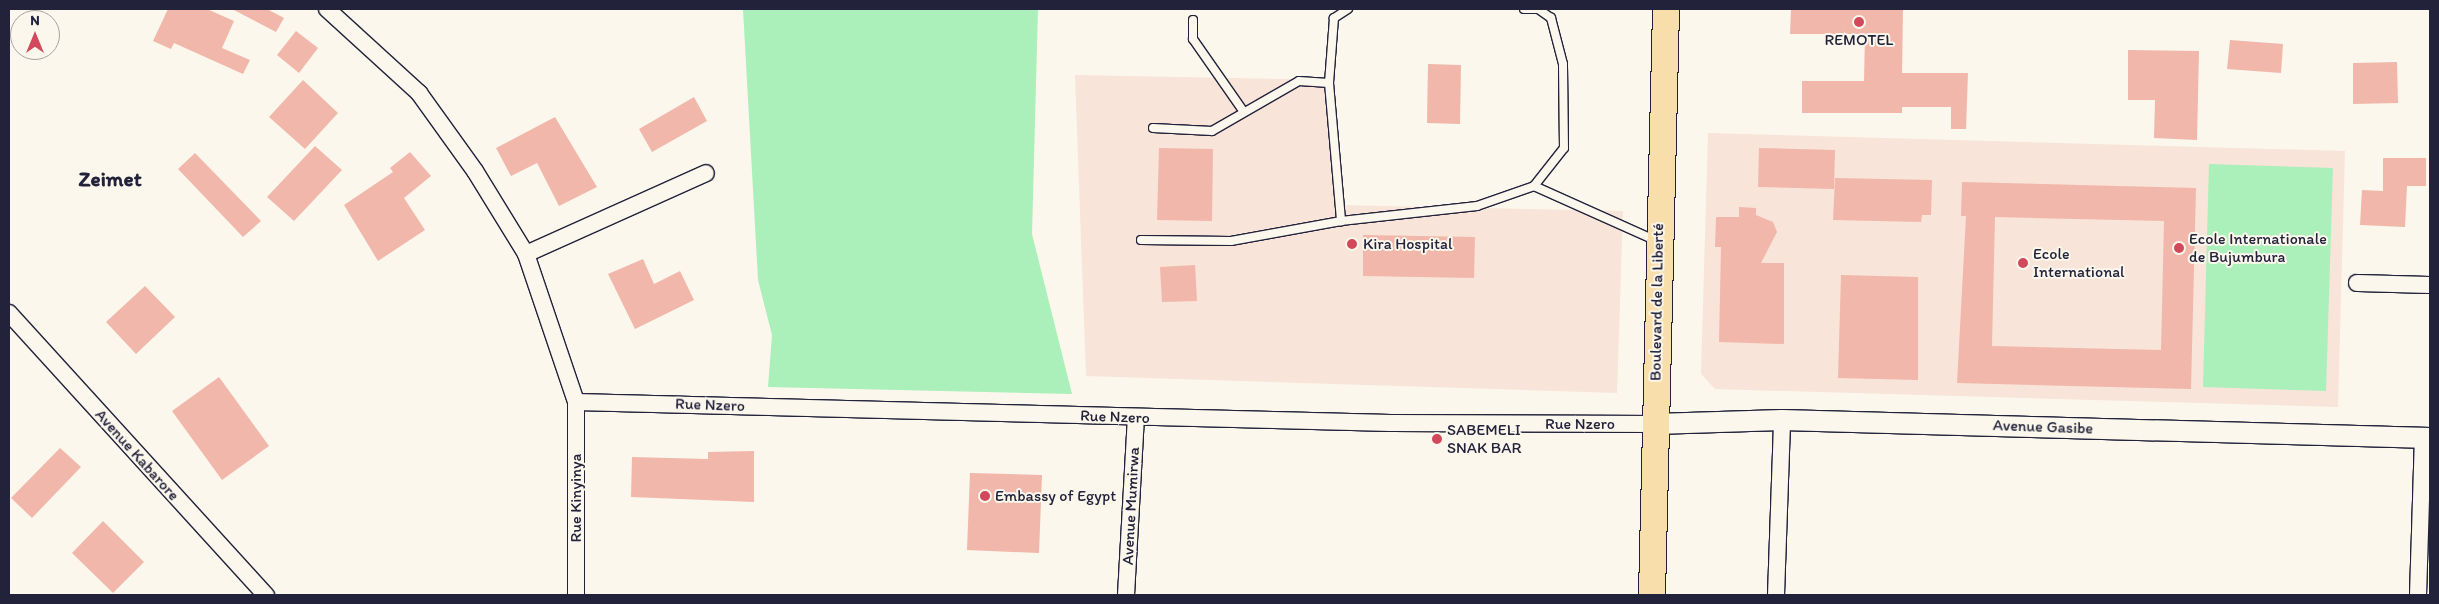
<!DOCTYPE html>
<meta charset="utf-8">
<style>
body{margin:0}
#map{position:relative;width:2439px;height:604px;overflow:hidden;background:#fbf7ec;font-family:Itim,sans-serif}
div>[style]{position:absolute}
.built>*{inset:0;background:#f8e4d8}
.green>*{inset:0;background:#abefba}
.building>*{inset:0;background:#f1b7aa}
.roads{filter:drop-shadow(1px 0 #22223b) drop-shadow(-1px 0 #22223b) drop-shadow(0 1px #22223b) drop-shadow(0 -1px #22223b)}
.service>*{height:8px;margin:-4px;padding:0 4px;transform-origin:4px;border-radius:4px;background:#fbf7ec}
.minor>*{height:16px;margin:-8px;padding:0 8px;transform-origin:8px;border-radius:8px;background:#fbf7ec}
.tertiary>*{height:20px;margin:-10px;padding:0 10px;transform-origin:10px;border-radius:10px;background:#fbf7ec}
.trunk>*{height:26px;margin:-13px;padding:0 13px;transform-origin:13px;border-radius:13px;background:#f8deab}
.dots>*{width:14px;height:14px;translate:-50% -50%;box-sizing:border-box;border:2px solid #fbf7ec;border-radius:50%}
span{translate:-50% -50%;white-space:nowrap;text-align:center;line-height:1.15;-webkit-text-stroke:4px #fbf7ec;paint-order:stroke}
.poi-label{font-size:16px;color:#22223b}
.left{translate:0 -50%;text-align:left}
.street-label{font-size:16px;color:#22223b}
.district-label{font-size:21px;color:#22223b;font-weight:700}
.frame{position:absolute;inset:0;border:10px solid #22223b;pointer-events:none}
.north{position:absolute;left:10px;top:10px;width:50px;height:50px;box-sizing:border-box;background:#fbf7ec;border:1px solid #a4a2a5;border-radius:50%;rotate:0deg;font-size:14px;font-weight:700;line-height:20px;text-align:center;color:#22223b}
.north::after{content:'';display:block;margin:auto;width:18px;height:22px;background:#d1495b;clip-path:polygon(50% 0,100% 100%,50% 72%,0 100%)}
</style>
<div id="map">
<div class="built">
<div style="clip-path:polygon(1075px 75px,1334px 80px,1337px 205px,1623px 211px,1617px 393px,1086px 376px)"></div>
<div style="clip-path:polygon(1708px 133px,2345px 151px,2338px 407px,1715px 389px,1701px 374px)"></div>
</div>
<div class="green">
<div style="clip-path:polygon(743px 9px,1038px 9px,1032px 234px,1072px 394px,768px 387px,772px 335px,758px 280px)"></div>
<div style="clip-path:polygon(2209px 164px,2333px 168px,2326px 391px,2203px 387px)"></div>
</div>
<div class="building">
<div style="clip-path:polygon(168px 9px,207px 9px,234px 21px,222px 48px,250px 60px,243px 74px,174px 43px,171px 49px,153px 41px)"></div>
<div style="clip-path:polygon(232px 9px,267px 9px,284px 18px,276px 32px)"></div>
<div style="clip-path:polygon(1791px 9px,1903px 9px,1902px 73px,1968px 73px,1966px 129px,1951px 129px,1951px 107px,1902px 107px,1902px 113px,1802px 113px,1802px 81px,1864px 81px,1865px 34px,1790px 34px)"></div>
<div style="clip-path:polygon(296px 31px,318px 48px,299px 73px,277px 55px)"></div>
<div style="clip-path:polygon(2230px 40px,2283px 44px,2281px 73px,2227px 69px)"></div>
<div style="clip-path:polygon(2128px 50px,2199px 51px,2197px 140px,2154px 138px,2155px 100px,2128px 100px)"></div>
<div style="clip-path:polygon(2397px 62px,2398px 103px,2353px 104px,2353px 63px)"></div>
<div style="clip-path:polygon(1428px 64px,1461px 65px,1460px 124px,1427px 123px)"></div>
<div style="clip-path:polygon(303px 80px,338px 113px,305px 149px,269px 117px)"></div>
<div style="clip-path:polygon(694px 97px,707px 121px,652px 152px,639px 129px)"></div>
<div style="clip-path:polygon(555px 117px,597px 187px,559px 206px,537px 163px,511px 176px,496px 148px)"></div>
<div style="clip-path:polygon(315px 146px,342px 170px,294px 221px,267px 197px)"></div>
<div style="clip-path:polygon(1159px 148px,1213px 149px,1212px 221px,1157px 220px)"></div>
<div style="clip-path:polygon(1759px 148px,1835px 150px,1834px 189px,1758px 187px)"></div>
<div style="clip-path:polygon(410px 152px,431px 176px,404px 198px,425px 230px,378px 261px,344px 205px,393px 172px,390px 168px)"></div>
<div style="clip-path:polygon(195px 153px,261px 221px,243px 237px,178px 169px)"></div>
<div style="clip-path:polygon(2383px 158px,2426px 158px,2426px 186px,2407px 186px,2405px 227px,2360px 225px,2362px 190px,2383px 191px)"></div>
<div style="clip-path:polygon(1835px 178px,1932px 180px,1931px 215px,1922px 215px,1921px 222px,1833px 220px)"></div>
<div style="clip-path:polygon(evenodd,1962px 182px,2196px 188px,2191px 389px,1957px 383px,1966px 216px,1961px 216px,1962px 182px,1995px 217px,2164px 221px,2161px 350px,1992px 346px,1995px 217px)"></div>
<div style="clip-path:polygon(1739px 207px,1756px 208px,1756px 215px,1773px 222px,1777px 232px,1761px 263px,1784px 263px,1784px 344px,1719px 342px,1721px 247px,1715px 247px,1716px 217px,1739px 217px)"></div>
<div style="clip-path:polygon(1363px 235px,1475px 237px,1474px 278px,1363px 276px)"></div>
<div style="clip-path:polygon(643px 259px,654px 284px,680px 271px,694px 300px,635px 329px,608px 274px)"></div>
<div style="clip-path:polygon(1195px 265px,1197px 301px,1162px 302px,1160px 267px)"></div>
<div style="clip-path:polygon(1841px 275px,1918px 277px,1918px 380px,1838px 378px)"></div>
<div style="clip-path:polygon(145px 286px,175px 317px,136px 354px,106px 322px)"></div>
<div style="clip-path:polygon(219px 377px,269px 446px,222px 480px,172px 411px)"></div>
<div style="clip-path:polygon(60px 448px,81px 467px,32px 518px,11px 498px)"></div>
<div style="clip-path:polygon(754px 451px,754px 502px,631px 497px,632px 457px,708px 459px,708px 452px)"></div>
<div style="clip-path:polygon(970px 473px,1042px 475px,1039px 553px,967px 550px)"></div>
<div style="clip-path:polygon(103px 521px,144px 562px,113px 593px,72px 553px)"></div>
</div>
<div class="roads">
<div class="service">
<div style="left:1348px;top:9px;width:17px;rotate:147deg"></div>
<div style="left:1334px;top:18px;width:65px;rotate:94.4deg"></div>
<div style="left:1329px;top:83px;width:139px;rotate:85deg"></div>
<div style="left:1341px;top:221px;width:137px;rotate:-6.3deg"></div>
<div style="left:1477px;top:206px;width:60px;rotate:-19.3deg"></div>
<div style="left:1534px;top:186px;width:48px;rotate:-51.7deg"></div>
<div style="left:1564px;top:148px;width:84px;rotate:-90.7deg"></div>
<div style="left:1563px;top:64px;width:48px;rotate:-104.6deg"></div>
<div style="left:1551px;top:18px;width:16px;rotate:-145deg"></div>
<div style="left:1538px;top:9px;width:14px;rotate:180deg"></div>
<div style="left:1193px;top:20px;width:19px;rotate:90deg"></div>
<div style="left:1193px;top:39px;width:89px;rotate:55.1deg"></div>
<div style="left:1153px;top:128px;width:59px;rotate:2.9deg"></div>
<div style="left:1212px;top:131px;width:100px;rotate:-29.9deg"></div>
<div style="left:1299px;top:81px;width:30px;rotate:4deg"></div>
<div style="left:1534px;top:186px;width:133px;rotate:24.1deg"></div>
<div style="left:1141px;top:240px;width:90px;rotate:0.6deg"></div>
<div style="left:1231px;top:241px;width:112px;rotate:-10.3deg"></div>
</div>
<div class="minor">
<div style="left:327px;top:9px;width:125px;rotate:42.4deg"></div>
<div style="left:419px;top:93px;width:96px;rotate:54.3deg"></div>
<div style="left:475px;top:171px;width:97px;rotate:58.4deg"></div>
<div style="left:526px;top:254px;width:156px;rotate:71.3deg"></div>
<div style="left:576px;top:402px;width:193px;rotate:90deg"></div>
<div style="left:526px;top:254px;width:197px;rotate:-24.2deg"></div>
<div style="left:2357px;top:283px;width:73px;rotate:1.6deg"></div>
<div style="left:9px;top:313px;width:382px;rotate:47.7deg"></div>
<div style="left:576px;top:402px;width:815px;rotate:1.48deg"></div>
<div style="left:1391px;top:423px;width:264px;rotate:0.2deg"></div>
<div style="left:1126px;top:595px;width:178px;rotate:-86.8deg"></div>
<div style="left:1776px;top:595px;width:175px;rotate:-88deg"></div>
<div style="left:2418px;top:595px;width:157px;rotate:-88.2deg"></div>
</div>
<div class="tertiary">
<div style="left:1655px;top:424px;width:127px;rotate:-1.8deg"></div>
<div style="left:1782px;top:420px;width:648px;rotate:1.59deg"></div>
</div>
<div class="trunk">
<div style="left:1652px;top:595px;width:586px;rotate:-88.63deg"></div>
</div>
</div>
<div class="dots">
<div style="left:1859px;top:22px;background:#d1495b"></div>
<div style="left:1352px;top:244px;background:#d1495b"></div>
<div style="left:2179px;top:248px;background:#d1495b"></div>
<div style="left:2023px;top:263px;background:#d1495b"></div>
<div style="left:1437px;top:439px;background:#d1495b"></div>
<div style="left:985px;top:496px;background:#d1495b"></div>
</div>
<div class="poi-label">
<span style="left:1859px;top:40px">REMOTEL</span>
<span class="left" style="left:2189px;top:248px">Ecole Internationale<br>de Bujumbura</span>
<span class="left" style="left:1363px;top:244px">Kira Hospital</span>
<span class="left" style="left:2033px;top:263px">Ecole<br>International</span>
<span class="left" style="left:1447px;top:439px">SABEMELI<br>SNAK BAR</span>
<span class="left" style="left:995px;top:496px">Embassy of Egypt</span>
</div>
<div class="street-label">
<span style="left:1657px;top:302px;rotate:-89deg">Boulevard de la Liberté</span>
<span style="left:710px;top:405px;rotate:2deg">Rue Nzero</span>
<span style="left:1115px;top:417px;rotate:2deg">Rue Nzero</span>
<span style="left:1580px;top:424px">Rue Nzero</span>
<span style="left:2043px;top:427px;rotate:2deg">Avenue Gasibe</span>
<span style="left:137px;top:455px;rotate:48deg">Avenue Kabarore</span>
<span style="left:576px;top:498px;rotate:-90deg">Rue Kinyinya</span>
<span style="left:1131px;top:506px;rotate:-87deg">Avenue Mumirwa</span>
</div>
<div class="district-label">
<span style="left:110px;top:179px">Zeimet</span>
</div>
<div class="frame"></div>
<div class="north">N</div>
</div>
